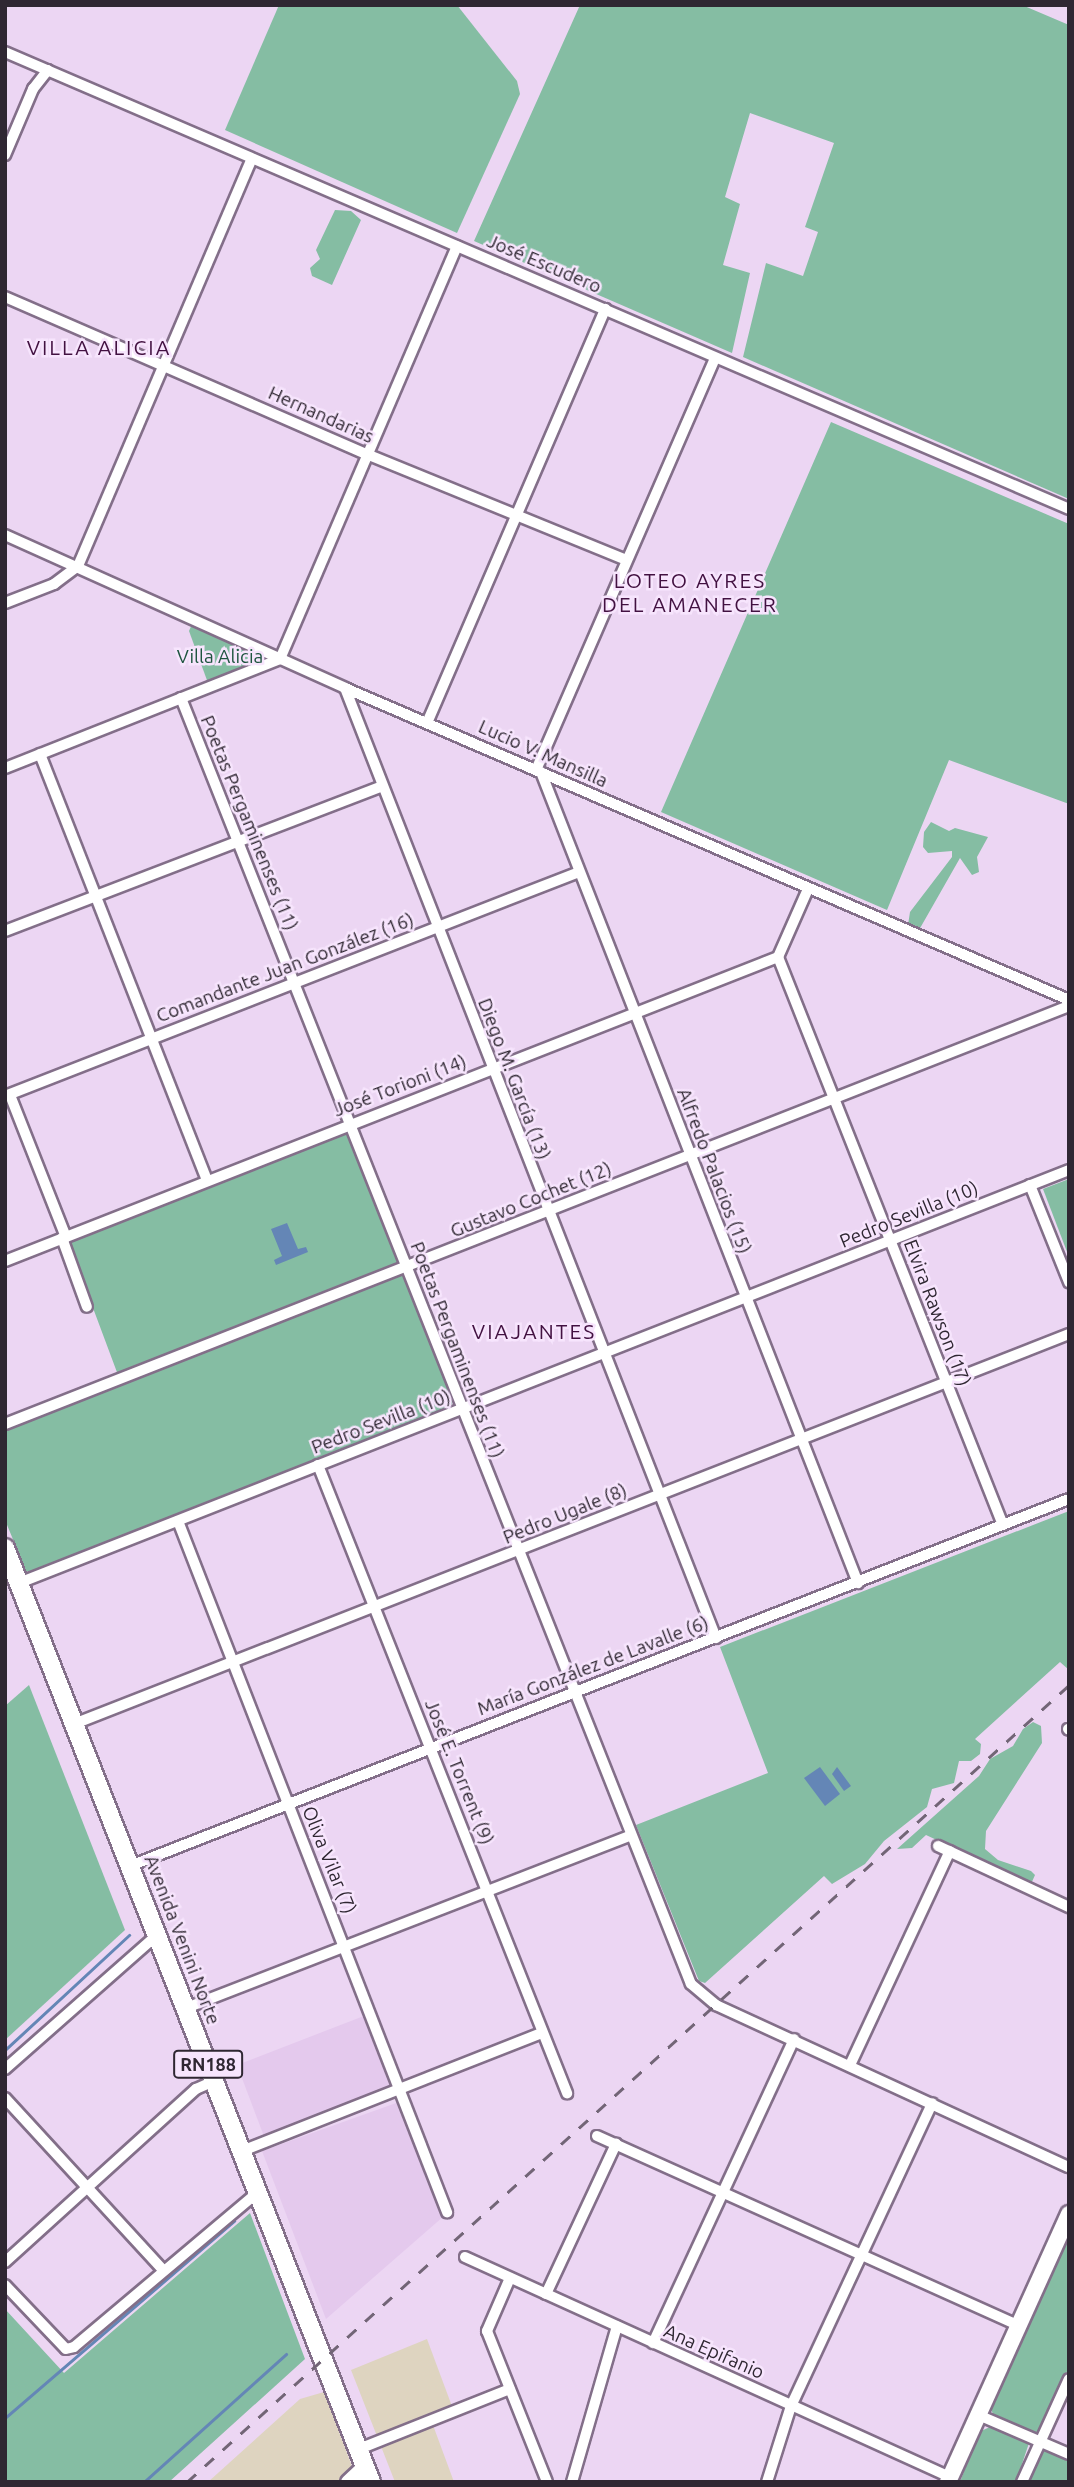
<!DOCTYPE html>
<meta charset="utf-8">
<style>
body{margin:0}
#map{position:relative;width:1074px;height:2487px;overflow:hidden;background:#ecd6f3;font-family:Ubuntu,sans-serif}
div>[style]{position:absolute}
.commercial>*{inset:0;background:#ded4c0}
.built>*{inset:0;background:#e4c9ed}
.green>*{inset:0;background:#85bda3}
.water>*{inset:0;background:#6486b6}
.stream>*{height:2.5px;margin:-1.25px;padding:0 1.25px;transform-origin:1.25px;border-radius:1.25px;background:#6486b6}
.roads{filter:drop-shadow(2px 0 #836f89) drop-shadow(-2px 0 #836f89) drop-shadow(0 2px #836f89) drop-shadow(0 -2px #836f89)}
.minor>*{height:10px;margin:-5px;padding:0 5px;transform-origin:5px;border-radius:5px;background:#fff}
.secondary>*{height:14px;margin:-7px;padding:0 7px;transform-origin:7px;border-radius:7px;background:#fff}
.primary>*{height:16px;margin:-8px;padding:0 8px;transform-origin:8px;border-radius:8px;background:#fff}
.trunk>*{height:18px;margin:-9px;padding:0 9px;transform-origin:9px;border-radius:9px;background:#fff}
.rail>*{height:2.5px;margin-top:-1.25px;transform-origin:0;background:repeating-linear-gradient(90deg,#726576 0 12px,transparent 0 24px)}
span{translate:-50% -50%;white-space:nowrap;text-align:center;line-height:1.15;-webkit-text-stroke:5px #f7e5fd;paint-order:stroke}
.shield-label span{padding:2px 5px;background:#f7e5fd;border:2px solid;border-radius:5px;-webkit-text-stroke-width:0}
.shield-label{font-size:18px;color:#2f2732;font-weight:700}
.street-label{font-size:19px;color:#2f2732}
.park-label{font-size:19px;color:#1f5540}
.neighbourhood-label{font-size:21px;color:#421141;letter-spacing:2px}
.frame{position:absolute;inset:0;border:7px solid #2f2732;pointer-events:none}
</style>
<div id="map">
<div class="commercial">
<div style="clip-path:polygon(427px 2339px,453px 2409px,430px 2417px,454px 2482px,395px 2482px,351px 2370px)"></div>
<div style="clip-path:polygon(324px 2392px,358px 2482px,208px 2482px,300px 2399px)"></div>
</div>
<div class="built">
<div style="clip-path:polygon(369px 2014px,397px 2088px,265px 2139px,237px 2065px)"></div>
<div style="clip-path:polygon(399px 2102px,444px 2216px,326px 2319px,262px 2151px)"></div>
</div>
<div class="green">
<div style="clip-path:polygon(279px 5px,457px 5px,517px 81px,520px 94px,457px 233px,225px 130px)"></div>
<div style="clip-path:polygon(580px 5px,1022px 5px,1069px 25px,1069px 499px,743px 357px,766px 263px,803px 276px,818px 232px,805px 227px,834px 143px,750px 113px,725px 197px,740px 204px,723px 265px,750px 273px,732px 353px,474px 241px)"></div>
<div style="clip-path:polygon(335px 210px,351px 211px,361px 220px,332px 285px,312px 276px,310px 268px,320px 259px,316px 250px)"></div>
<div style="clip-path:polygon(831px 422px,1069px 524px,1069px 804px,949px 760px,887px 910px,661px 812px)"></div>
<div style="clip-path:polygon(192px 624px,262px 654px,262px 660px,208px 683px,189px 631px)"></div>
<div style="clip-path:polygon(931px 822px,949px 831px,955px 828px,988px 837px,977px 857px,979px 872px,972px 875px,960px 858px,919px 930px,908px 925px,910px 912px,952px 857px,952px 851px,928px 853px,923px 847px,924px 832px)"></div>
<div style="clip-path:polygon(343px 1133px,350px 1136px,453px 1400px,451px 1408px,32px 1573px,26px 1571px,5px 1520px,5px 1429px,121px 1383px,68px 1241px)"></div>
<div style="clip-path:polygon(1069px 1179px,1069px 1257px,1043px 1189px)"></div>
<div style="clip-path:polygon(1069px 1511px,1069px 1670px,1060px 1662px,975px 1739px,981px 1744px,980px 1754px,971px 1761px,959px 1761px,954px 1783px,932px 1789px,927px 1807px,884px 1841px,865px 1864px,832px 1884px,824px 1876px,705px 1983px,699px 1981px,636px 1825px,768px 1773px,720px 1647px)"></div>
<div style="clip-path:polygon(29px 1685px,125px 1930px,5px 2040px,5px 1706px)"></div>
<div style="clip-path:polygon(1033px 1722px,1041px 1726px,1042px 1743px,986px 1831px,985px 1849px,998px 1860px,1031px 1871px,1035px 1875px,1031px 1884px,926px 1835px,912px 1848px,897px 1849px,979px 1776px,990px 1759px,1013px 1746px,1023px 1729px)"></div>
<div style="clip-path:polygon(250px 2213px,305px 2359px,169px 2482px,5px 2482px,5px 2309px,64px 2373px)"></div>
<div style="clip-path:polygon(1069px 2234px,1069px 2367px,1042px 2429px,1033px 2434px,994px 2417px,990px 2406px)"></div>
<div style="clip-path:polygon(992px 2426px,1029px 2443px,1016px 2482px,960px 2482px,979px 2432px)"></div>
<div style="clip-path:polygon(1044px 2451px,1069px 2460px,1069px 2482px,1028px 2482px)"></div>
</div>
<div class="water">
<div style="clip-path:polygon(287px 1223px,298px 1249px,306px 1247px,308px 1252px,276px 1265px,274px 1260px,282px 1256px,271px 1229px)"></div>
<div style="clip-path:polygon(820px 1767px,840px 1794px,825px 1806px,804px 1778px)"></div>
<div style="clip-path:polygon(837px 1767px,851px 1786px,844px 1791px,832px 1774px)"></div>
</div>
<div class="stream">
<div style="left:5px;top:2050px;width:169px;rotate:-42.8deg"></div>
<div style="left:5px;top:2418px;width:302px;rotate:-40.7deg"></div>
<div style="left:144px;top:2482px;width:191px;rotate:-42deg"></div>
</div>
<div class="roads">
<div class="minor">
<div style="left:5px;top:52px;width:1158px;rotate:23.24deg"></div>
<div style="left:5px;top:155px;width:72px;rotate:-67deg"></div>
<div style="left:33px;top:89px;width:24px;rotate:-52deg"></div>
<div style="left:5px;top:297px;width:397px;rotate:23.5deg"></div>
<div style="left:369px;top:455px;width:278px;rotate:22.2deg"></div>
<div style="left:5px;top:535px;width:373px;rotate:24.2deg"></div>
<div style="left:345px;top:688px;width:788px;rotate:23.31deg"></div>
<div style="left:5px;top:603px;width:53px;rotate:-21.2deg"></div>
<div style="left:54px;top:584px;width:30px;rotate:-37deg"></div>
<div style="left:78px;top:566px;width:443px;rotate:-66.9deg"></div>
<div style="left:345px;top:688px;width:1020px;rotate:68.67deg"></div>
<div style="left:181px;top:698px;width:1383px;rotate:68.37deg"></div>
<div style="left:691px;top:1984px;width:33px;rotate:40deg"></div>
<div style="left:716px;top:2005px;width:388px;rotate:24.7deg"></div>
<div style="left:427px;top:723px;width:451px;rotate:-66.7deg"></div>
<div style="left:40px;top:754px;width:458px;rotate:68.6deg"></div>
<div style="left:5px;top:768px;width:296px;rotate:-21.6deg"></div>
<div style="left:280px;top:659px;width:449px;rotate:-66.8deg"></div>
<div style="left:536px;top:770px;width:449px;rotate:-66.5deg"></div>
<div style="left:541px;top:772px;width:871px;rotate:68.65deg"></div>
<div style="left:5px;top:931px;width:403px;rotate:-21deg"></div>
<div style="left:778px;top:957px;width:611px;rotate:68.39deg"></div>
<div style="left:10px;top:1095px;width:153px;rotate:68.5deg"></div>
<div style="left:5px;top:1096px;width:616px;rotate:-21.32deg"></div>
<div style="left:1030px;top:1185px;width:105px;rotate:68.1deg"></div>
<div style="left:62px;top:1238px;width:73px;rotate:70.1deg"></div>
<div style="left:5px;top:1261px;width:831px;rotate:-21.47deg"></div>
<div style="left:778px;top:957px;width:74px;rotate:-66.2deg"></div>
<div style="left:5px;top:1424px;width:1143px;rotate:-21.45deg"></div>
<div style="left:318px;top:1465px;width:676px;rotate:68.37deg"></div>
<div style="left:178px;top:1521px;width:742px;rotate:68.73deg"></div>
<div style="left:19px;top:1583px;width:1128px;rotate:-21.47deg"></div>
<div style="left:74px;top:1724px;width:1069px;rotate:-21.4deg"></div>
<div style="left:1068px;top:1729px;width:1px;rotate:45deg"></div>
<div style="left:938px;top:1846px;width:145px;rotate:25deg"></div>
<div style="left:130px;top:1866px;width:1008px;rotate:-21.35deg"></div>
<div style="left:186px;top:2008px;width:477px;rotate:-21.2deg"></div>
<div style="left:850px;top:2065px;width:236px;rotate:-65deg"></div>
<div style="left:5px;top:2069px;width:203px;rotate:-41.4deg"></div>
<div style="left:5px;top:2098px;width:232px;rotate:47.4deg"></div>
<div style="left:597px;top:2136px;width:461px;rotate:24.2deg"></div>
<div style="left:242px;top:2151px;width:322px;rotate:-21.5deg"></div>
<div style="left:465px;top:2257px;width:533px;rotate:24.4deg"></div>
<div style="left:5px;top:2262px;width:258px;rotate:-42.2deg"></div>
<div style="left:196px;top:2089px;width:20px;rotate:-24deg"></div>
<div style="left:510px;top:2278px;width:58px;rotate:113.5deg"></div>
<div style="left:487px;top:2331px;width:162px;rotate:68.3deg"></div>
<div style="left:5px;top:2285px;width:88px;rotate:46.4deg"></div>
<div style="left:66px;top:2349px;width:8px;rotate:-14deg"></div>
<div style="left:74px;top:2347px;width:241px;rotate:-40.1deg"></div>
<div style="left:546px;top:2294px;width:166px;rotate:-65deg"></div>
<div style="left:653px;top:2343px;width:335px;rotate:-65.1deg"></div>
<div style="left:976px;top:2414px;width:101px;rotate:23.3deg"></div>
<div style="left:359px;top:2449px;width:162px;rotate:-21.7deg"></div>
<div style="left:572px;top:2482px;width:162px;rotate:-73.9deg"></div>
<div style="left:767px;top:2482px;width:80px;rotate:-72.5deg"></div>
<div style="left:791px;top:2406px;width:334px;rotate:-65deg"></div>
<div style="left:1022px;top:2482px;width:113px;rotate:-65.5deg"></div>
</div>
<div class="secondary">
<div style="left:348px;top:2482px;width:23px;rotate:-43deg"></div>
</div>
<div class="primary">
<div style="left:948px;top:2482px;width:294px;rotate:-65.7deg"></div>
</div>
<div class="trunk">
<div style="left:5px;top:1548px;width:1003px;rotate:68.6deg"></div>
</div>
</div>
<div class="rail">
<div style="left:187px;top:2482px;width:1189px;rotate:-42.1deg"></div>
</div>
<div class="shield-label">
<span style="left:208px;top:2064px">RN188</span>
</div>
<div class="street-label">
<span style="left:544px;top:264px;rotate:23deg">José Escudero</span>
<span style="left:321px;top:415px;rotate:24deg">Hernandarias</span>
<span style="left:543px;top:754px;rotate:24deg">Lucio V. Mansilla</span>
<span style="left:249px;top:823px;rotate:68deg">Poetas Pergaminenses (11)</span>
<span style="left:285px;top:968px;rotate:-21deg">Comandante Juan González (16)</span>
<span style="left:514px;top:1079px;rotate:69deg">Diego M. García (13)</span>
<span style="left:400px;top:1086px;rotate:-21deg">José Torioni (14)</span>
<span style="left:714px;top:1171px;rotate:69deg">Alfredo Palacios (15)</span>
<span style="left:531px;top:1200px;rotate:-22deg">Gustavo Cochet (12)</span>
<span style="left:909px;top:1215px;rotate:-22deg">Pedro Sevilla (10)</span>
<span style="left:937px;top:1313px;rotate:69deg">Elvira Rawson (17)</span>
<span style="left:457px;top:1350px;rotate:69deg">Poetas Pergaminenses (11)</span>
<span style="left:381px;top:1422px;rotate:-21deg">Pedro Sevilla (10)</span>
<span style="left:565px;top:1514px;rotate:-22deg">Pedro Ugale (8)</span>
<span style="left:593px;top:1666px;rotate:-21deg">María González de Lavalle (6)</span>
<span style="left:459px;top:1772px;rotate:68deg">José E. Torrent (9)</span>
<span style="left:329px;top:1860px;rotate:68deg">Oliva Vilar (7)</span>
<span style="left:182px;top:1940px;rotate:69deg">Avenida Venini Norte</span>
<span style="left:714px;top:2352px;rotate:24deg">Ana Epifanio</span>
</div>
<div class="park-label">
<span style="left:220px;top:657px">Villa Alicia</span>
</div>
<div class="neighbourhood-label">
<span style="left:99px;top:347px">VILLA ALICIA</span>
<span style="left:690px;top:592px">LOTEO AYRES<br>DEL AMANECER</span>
<span style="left:534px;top:1331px">VIAJANTES</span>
</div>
<div class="frame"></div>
</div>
